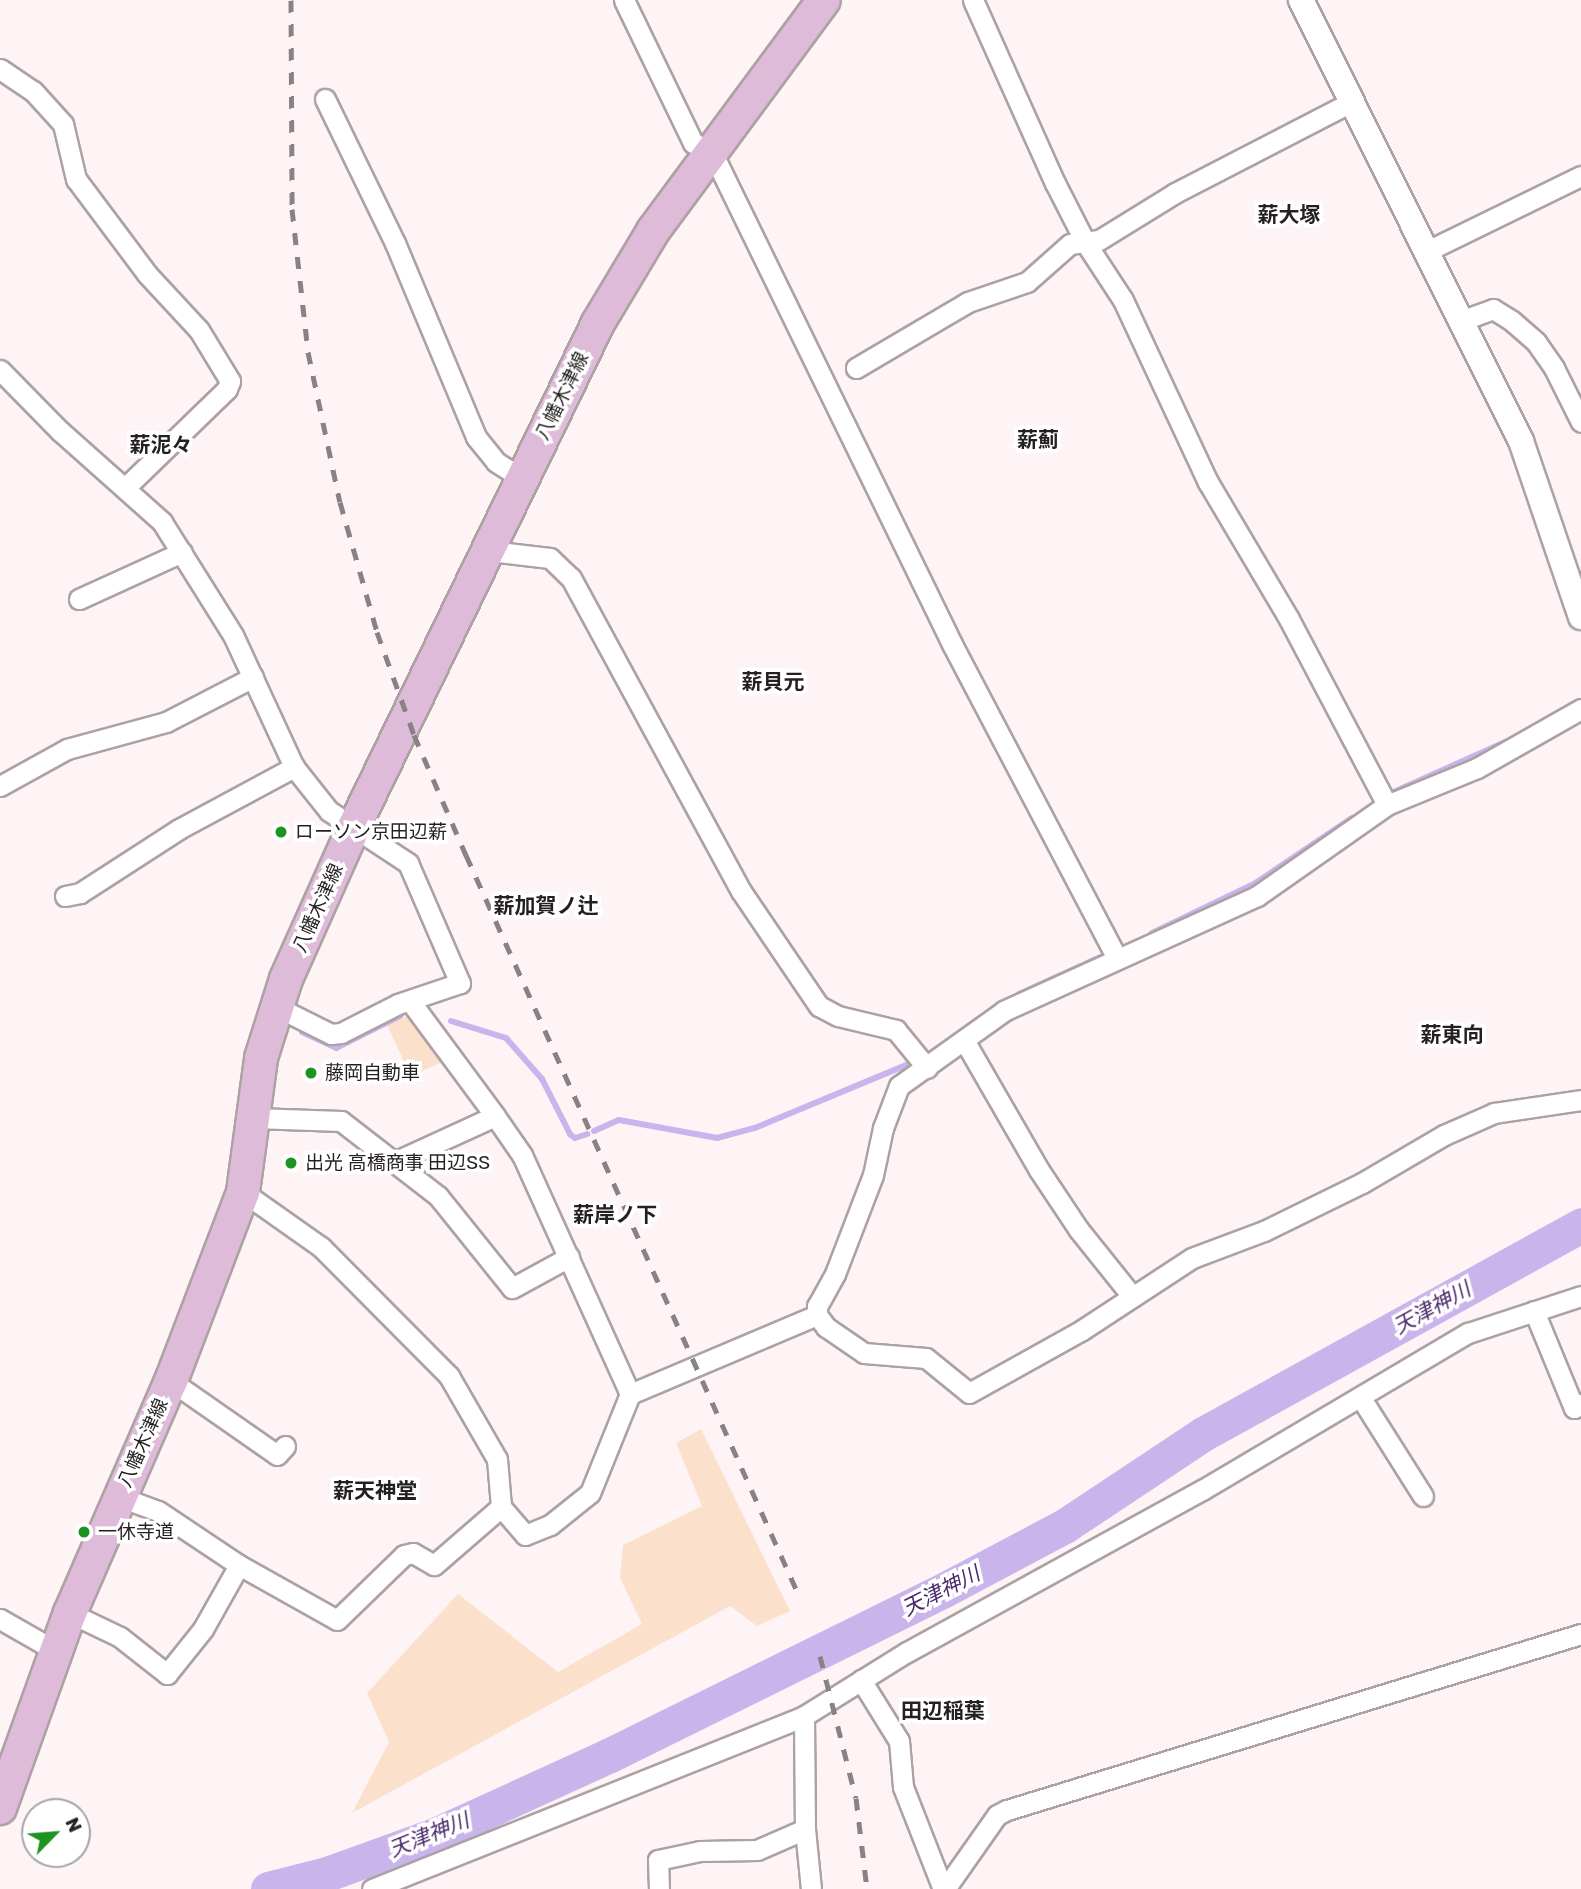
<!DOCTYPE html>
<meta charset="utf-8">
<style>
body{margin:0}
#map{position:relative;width:1581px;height:1889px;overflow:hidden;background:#fef4f6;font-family:Rubik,"Noto Sans JP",sans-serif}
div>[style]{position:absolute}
.green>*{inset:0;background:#fbe0cc}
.stream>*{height:6px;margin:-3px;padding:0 3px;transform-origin:3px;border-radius:3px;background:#cab4ec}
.river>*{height:35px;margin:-17.5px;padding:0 17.5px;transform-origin:17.5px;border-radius:17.5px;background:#cab4ec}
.roads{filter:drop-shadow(2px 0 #ada1a4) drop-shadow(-2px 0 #ada1a4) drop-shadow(0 2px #ada1a4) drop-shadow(0 -2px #ada1a4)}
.minor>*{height:19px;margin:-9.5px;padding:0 9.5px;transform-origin:9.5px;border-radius:9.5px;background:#fff}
.tertiary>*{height:24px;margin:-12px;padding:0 12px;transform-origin:12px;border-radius:12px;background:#fff}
.primary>*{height:32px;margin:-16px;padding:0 16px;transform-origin:16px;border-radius:16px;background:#ddbbd9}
.rail>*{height:5px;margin-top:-2.5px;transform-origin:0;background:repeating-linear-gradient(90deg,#898284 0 12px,transparent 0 24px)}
.dots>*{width:19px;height:19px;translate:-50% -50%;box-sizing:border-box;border:4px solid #fff;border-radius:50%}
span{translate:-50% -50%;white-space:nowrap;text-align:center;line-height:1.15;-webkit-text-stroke:7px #fff;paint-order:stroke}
.street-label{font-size:19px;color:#241f20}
.poi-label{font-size:19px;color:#241f20}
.left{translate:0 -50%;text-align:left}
.neighbourhood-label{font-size:21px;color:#241f20;font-weight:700}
.water-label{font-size:21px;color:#492a6b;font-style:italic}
.north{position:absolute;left:21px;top:1798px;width:70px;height:70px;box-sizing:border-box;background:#fff;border:2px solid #a7a5a6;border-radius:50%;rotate:65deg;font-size:19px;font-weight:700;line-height:28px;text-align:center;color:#241f20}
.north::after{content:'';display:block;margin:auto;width:24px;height:32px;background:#1d9321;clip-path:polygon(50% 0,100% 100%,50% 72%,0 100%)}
</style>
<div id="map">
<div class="green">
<div style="clip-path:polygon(407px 1016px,421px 1023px,447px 1060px,411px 1076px,387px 1025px)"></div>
<div style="clip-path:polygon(701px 1429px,790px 1611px,757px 1626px,730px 1606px,352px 1813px,389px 1742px,367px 1693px,458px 1594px,558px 1672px,642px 1624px,620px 1578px,623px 1545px,702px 1506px,676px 1443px)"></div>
</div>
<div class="stream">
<div style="left:1387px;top:795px;width:129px;rotate:-24.2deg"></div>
<div style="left:1152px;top:933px;width:113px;rotate:-25.7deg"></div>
<div style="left:1254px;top:884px;width:118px;rotate:-34deg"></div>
<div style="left:1019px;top:994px;width:101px;rotate:-24.5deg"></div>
<div style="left:451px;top:1021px;width:58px;rotate:17.2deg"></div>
<div style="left:506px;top:1038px;width:55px;rotate:48.7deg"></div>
<div style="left:542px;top:1079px;width:62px;rotate:63deg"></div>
<div style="left:570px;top:1134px;width:6px;rotate:39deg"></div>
<div style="left:575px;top:1138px;width:13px;rotate:-18deg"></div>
<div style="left:302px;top:1032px;width:38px;rotate:25deg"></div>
<div style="left:336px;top:1048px;width:72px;rotate:-26.6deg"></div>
<div style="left:594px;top:1131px;width:27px;rotate:-24deg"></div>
<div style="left:619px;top:1120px;width:100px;rotate:10.4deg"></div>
<div style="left:717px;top:1138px;width:39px;rotate:-15deg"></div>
<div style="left:755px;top:1128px;width:174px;rotate:-22.6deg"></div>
</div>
<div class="river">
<div style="left:268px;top:1889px;width:61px;rotate:-14.3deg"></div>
<div style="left:327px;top:1874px;width:115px;rotate:-19.9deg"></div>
<div style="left:435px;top:1835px;width:192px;rotate:-24.6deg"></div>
<div style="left:610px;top:1755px;width:373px;rotate:-26.3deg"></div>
<div style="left:944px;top:1590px;width:138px;rotate:-28deg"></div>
<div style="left:1066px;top:1525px;width:164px;rotate:-33.6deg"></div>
<div style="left:1203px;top:1434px;width:432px;rotate:-28.9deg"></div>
</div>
<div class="roads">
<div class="minor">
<div style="left:624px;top:0;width:159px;rotate:64.2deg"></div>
<div style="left:693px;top:143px;width:19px;rotate:21deg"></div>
<div style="left:711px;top:150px;width:550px;rotate:63.99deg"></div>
<div style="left:952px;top:644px;width:355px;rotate:62.3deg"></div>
<div style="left:973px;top:0;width:201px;rotate:65.9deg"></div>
<div style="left:1055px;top:183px;width:66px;rotate:63deg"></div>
<div style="left:1085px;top:242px;width:69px;rotate:56.8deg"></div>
<div style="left:1123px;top:300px;width:201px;rotate:65deg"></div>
<div style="left:1208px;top:482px;width:159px;rotate:59.4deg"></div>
<div style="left:1289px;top:619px;width:210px;rotate:62.2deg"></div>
<div style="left:0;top:69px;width:40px;rotate:34deg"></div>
<div style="left:33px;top:91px;width:45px;rotate:47.7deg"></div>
<div style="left:63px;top:124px;width:57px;rotate:76.7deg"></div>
<div style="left:76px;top:179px;width:119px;rotate:53.2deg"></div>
<div style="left:147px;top:274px;width:76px;rotate:47.1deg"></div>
<div style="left:199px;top:330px;width:60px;rotate:58.7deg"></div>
<div style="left:230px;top:381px;width:9px;rotate:111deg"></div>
<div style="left:227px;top:389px;width:142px;rotate:135.9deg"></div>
<div style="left:325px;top:99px;width:160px;rotate:64.1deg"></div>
<div style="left:395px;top:243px;width:210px;rotate:67.3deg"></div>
<div style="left:476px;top:437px;width:32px;rotate:51deg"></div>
<div style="left:496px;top:462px;width:31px;rotate:32deg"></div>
<div style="left:1429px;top:250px;width:169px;rotate:-26deg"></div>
<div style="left:1463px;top:320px;width:32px;rotate:-20deg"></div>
<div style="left:1493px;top:309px;width:22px;rotate:32deg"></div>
<div style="left:1512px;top:321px;width:32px;rotate:41deg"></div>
<div style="left:1536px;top:342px;width:32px;rotate:55deg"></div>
<div style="left:1554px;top:368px;width:60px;rotate:63.4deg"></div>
<div style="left:856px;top:368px;width:130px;rotate:-30.5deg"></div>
<div style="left:968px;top:302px;width:62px;rotate:-18.7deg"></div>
<div style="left:1027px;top:282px;width:57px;rotate:-41.5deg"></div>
<div style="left:1070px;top:244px;width:29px;rotate:-8deg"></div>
<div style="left:1099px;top:240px;width:89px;rotate:-31.7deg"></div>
<div style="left:1175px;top:193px;width:200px;rotate:-27.3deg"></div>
<div style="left:0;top:370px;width:86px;rotate:45.5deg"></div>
<div style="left:60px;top:431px;width:137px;rotate:41.7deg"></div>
<div style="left:162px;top:522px;width:133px;rotate:57.9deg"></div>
<div style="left:233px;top:635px;width:145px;rotate:65.2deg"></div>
<div style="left:294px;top:767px;width:56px;rotate:51.5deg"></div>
<div style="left:329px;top:811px;width:95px;rotate:33.4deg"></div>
<div style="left:408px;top:863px;width:131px;rotate:66.6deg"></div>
<div style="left:460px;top:983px;width:65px;rotate:161.3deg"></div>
<div style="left:398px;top:1004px;width:64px;rotate:153deg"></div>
<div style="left:341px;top:1033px;width:10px;rotate:174deg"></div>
<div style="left:331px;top:1034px;width:60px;rotate:-153.4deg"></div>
<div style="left:490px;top:551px;width:60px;rotate:6.7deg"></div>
<div style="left:550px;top:558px;width:29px;rotate:44deg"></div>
<div style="left:571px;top:578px;width:356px;rotate:61.5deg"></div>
<div style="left:741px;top:891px;width:139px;rotate:55.9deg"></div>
<div style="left:819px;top:1006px;width:21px;rotate:28deg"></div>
<div style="left:838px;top:1016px;width:60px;rotate:13.6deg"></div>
<div style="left:896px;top:1030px;width:49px;rotate:50.8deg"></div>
<div style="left:79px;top:599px;width:113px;rotate:-24.5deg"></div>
<div style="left:1581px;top:709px;width:120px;rotate:150.4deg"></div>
<div style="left:1477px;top:768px;width:97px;rotate:157.7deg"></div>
<div style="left:1387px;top:805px;width:159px;rotate:145deg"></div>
<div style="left:1257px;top:896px;width:278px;rotate:155.6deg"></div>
<div style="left:1004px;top:1011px;width:129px;rotate:144.5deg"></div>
<div style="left:899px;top:1086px;width:45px;rotate:110.9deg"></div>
<div style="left:883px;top:1128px;width:48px;rotate:102deg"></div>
<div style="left:873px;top:1175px;width:106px;rotate:111deg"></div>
<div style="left:835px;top:1274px;width:37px;rotate:119deg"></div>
<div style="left:817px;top:1306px;width:9px;rotate:90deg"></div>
<div style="left:817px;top:1315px;width:15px;rotate:53deg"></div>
<div style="left:826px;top:1327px;width:46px;rotate:34.4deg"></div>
<div style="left:864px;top:1353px;width:62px;rotate:4.6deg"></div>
<div style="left:926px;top:1358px;width:55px;rotate:39.1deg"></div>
<div style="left:969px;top:1393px;width:129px;rotate:-29.1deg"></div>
<div style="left:1082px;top:1330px;width:131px;rotate:-33.2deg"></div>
<div style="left:1192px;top:1258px;width:77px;rotate:-20.6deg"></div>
<div style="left:1264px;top:1231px;width:109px;rotate:-26.1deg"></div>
<div style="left:1362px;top:1183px;width:95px;rotate:-30.3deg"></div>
<div style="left:1444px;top:1135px;width:55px;rotate:-23.7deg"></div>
<div style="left:1494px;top:1113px;width:88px;rotate:-8.5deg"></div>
<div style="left:0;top:786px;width:77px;rotate:-28.9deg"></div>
<div style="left:67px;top:749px;width:103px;rotate:-15.3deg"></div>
<div style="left:166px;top:722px;width:98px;rotate:-27.3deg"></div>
<div style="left:65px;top:896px;width:15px;rotate:-11deg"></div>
<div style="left:80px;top:893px;width:118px;rotate:-32.9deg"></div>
<div style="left:179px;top:829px;width:131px;rotate:-28.3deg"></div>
<div style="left:410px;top:1001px;width:143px;rotate:53.5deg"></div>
<div style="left:964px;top:1040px;width:150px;rotate:60deg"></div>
<div style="left:1039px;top:1170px;width:72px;rotate:56.3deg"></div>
<div style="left:1079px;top:1230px;width:83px;rotate:51.3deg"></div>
<div style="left:394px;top:1162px;width:56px;rotate:37.7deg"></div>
<div style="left:438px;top:1196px;width:118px;rotate:51.2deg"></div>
<div style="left:512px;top:1288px;width:65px;rotate:-28.5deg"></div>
<div style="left:243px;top:1192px;width:95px;rotate:35.2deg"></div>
<div style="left:321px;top:1247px;width:182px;rotate:45.2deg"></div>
<div style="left:449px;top:1376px;width:96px;rotate:60deg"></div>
<div style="left:497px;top:1459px;width:48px;rotate:85.2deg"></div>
<div style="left:501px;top:1507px;width:37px;rotate:49deg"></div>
<div style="left:525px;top:1535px;width:27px;rotate:-22deg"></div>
<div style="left:550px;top:1525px;width:51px;rotate:-38.7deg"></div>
<div style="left:590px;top:1493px;width:107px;rotate:-68deg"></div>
<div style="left:630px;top:1394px;width:262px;rotate:-114.3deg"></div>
<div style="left:522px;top:1155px;width:47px;rotate:-124.7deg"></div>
<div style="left:495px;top:1116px;width:111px;rotate:155.5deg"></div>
<div style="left:394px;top:1162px;width:67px;rotate:-142.3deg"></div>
<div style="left:341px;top:1121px;width:87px;rotate:-178deg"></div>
<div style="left:1534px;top:1311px;width:105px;rotate:67.6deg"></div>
<div style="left:1574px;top:1408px;width:8px;rotate:-30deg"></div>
<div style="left:171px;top:1381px;width:129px;rotate:34.9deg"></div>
<div style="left:277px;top:1455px;width:12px;rotate:-48deg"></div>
<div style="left:630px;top:1394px;width:203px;rotate:-22.9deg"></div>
<div style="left:1361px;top:1398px;width:116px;rotate:57.7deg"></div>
<div style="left:120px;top:1497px;width:40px;rotate:20.2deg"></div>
<div style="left:158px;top:1511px;width:97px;rotate:33.7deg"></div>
<div style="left:239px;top:1565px;width:112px;rotate:29.3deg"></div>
<div style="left:337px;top:1620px;width:93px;rotate:-44.1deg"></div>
<div style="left:404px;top:1555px;width:9px;rotate:-13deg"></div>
<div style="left:413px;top:1553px;width:24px;rotate:30deg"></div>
<div style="left:434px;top:1565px;width:89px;rotate:-40.9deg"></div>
<div style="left:70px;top:1613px;width:55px;rotate:25.6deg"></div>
<div style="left:120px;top:1637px;width:60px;rotate:38.2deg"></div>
<div style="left:167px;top:1674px;width:58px;rotate:-51.3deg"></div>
<div style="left:203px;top:1629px;width:73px;rotate:-60.6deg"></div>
<div style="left:0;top:1619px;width:64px;rotate:29.7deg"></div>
<div style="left:861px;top:1680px;width:72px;rotate:58.1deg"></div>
<div style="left:899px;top:1741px;width:46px;rotate:85deg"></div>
<div style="left:903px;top:1787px;width:110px;rotate:68.6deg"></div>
<div style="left:804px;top:1716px;width:113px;rotate:89.5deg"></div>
<div style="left:805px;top:1829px;width:60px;rotate:84.3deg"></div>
<div style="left:372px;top:1889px;width:465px;rotate:-21.8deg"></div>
<div style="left:804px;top:1716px;width:121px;rotate:-31.9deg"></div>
<div style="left:907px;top:1652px;width:337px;rotate:-28.8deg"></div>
<div style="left:1202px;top:1490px;width:309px;rotate:-30.6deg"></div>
<div style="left:1468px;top:1333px;width:119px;rotate:-18.1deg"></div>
<div style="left:659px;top:1889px;width:29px;rotate:-92deg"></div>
<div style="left:658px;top:1860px;width:43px;rotate:-12.1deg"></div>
<div style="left:700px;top:1851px;width:57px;rotate:-1deg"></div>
<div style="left:757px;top:1850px;width:52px;rotate:-23.6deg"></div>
<div style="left:945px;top:1889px;width:90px;rotate:-54.9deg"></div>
<div style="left:997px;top:1815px;width:11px;rotate:-27deg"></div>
<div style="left:1007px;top:1810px;width:600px;rotate:-17.05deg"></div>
</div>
<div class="tertiary">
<div style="left:1301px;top:0;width:493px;rotate:63.5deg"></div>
<div style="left:1521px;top:441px;width:186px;rotate:71.2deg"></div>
</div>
<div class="primary">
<div style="left:0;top:1808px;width:207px;rotate:-70.3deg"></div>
<div style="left:70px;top:1613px;width:253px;rotate:-66.5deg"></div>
<div style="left:171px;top:1381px;width:202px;rotate:-69.1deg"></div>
<div style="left:243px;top:1192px;width:135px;rotate:-82.3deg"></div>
<div style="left:261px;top:1058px;width:83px;rotate:-72.4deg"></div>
<div style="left:286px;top:979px;width:164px;rotate:-65.9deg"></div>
<div style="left:353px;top:829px;width:562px;rotate:-64.16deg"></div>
<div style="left:598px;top:323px;width:107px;rotate:-59.1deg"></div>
<div style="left:653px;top:231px;width:287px;rotate:-53.5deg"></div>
</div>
</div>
<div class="rail">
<div style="left:291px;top:0;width:209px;rotate:89.7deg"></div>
<div style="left:292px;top:209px;width:144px;rotate:83.6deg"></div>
<div style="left:308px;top:352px;width:153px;rotate:78deg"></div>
<div style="left:340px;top:502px;width:135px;rotate:74.1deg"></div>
<div style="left:377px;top:632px;width:109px;rotate:70.2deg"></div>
<div style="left:414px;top:735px;width:131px;rotate:66.6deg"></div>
<div style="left:466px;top:855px;width:815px;rotate:65.79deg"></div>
<div style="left:820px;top:1656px;width:146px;rotate:75.8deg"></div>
<div style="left:856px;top:1798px;width:92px;rotate:83.1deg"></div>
</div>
<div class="dots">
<div style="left:281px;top:832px;background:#1d9321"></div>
<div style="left:311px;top:1073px;background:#1d9321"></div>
<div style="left:291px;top:1163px;background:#1d9321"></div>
<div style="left:84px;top:1532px;background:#1d9321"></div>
</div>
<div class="street-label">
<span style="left:562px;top:396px;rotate:-64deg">八幡木津線</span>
<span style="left:318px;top:908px;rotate:-66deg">八幡木津線</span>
<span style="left:143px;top:1443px;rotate:-66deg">八幡木津線</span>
</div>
<div class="poi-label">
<span class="left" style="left:295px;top:832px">ローソン京田辺薪</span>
<span class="left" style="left:325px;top:1073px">藤岡自動車</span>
<span class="left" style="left:305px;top:1163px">出光 高橋商事 田辺SS</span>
<span class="left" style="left:98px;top:1532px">一休寺道</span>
</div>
<div class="neighbourhood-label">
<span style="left:1289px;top:215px">薪大塚</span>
<span style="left:1038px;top:440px">薪薊</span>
<span style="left:161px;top:445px">薪泥々</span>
<span style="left:773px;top:682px">薪貝元</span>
<span style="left:546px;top:906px">薪加賀ノ辻</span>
<span style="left:1452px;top:1035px">薪東向</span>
<span style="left:615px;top:1215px">薪岸ノ下</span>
<span style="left:375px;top:1491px">薪天神堂</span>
<span style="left:943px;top:1711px">田辺稲葉</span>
</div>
<div class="water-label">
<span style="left:1432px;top:1308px;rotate:-29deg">天津神川</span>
<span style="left:941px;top:1591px;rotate:-27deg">天津神川</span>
<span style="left:429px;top:1835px;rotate:-22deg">天津神川</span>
</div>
<div class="north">N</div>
</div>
